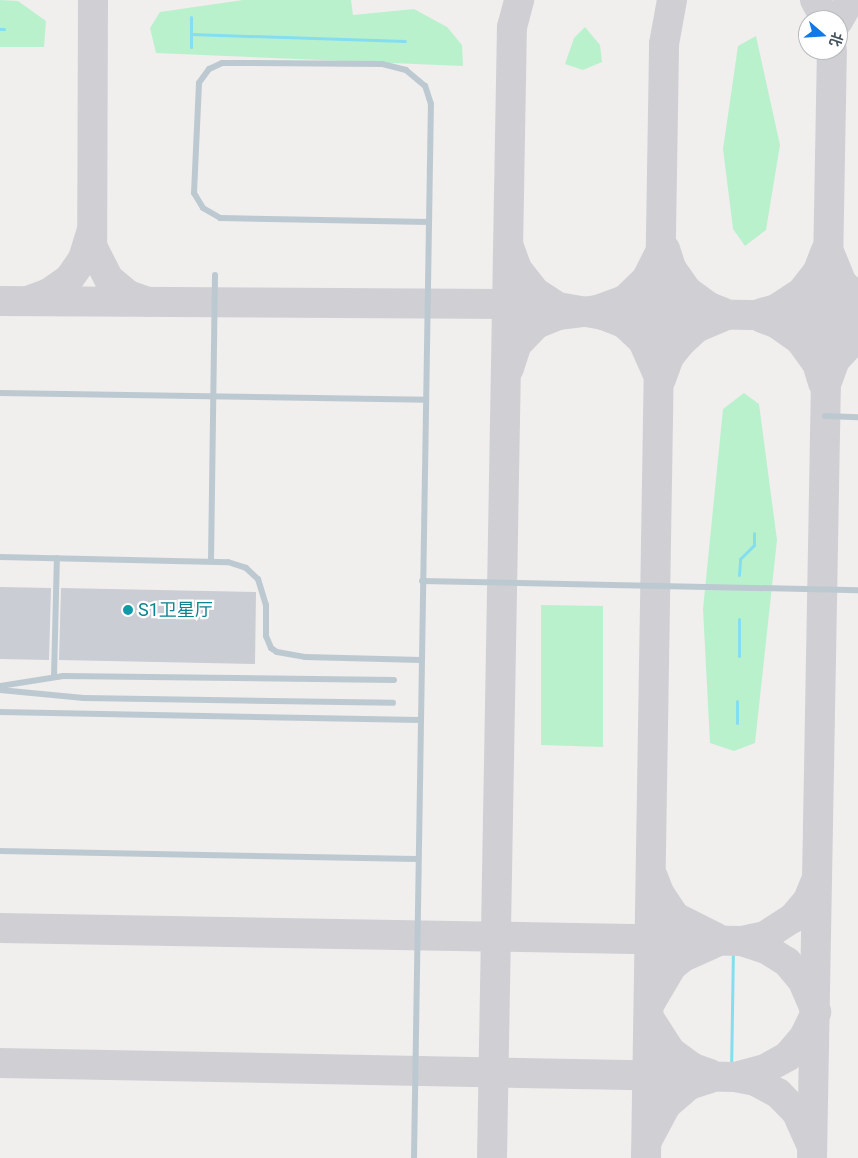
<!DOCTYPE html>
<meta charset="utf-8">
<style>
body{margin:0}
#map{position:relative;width:858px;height:1158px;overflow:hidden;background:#f1eeee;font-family:Roboto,"Noto Sans SC",sans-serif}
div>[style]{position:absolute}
.green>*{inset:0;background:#baf1cd}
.stream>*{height:3px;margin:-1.5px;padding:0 1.5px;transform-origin:1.5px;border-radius:1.5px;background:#85deef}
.taxiway>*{height:30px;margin:-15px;padding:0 15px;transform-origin:15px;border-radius:15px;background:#d0d0d4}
.building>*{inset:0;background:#cacdd3}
.service>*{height:6px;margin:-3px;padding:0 3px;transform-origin:3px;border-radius:3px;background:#bdc9d1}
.dots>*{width:14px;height:14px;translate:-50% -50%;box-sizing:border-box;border:2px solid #fff;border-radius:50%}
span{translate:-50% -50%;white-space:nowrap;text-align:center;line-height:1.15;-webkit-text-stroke:4.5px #fff;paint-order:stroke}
.culture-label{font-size:18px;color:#0d838f}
.left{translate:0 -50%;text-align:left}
.north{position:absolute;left:798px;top:10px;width:50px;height:50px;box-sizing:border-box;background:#fff;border:1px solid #b5babe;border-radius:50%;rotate:109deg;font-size:14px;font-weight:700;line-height:20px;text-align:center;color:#45525c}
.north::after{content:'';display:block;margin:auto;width:18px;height:22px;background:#1178e7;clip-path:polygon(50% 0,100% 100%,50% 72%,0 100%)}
</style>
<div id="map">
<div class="green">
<div style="clip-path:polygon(0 0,18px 1px,46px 21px,44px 47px,0 47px)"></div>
<div style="clip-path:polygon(243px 0,351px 0,353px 15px,414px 9px,447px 27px,462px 45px,463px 66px,156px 53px,150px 28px,160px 12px)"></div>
<div style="clip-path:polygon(585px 27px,600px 45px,602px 62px,583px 70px,565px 64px,574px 38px)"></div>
<div style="clip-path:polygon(756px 36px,780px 145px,766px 230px,745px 246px,733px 229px,723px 149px,738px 46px)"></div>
<div style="clip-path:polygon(744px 393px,759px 404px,777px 540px,755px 743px,734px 751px,710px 743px,703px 609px,723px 409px)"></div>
<div style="clip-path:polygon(541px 605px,603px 606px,603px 747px,541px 745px)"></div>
</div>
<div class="stream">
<div style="left:191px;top:17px;width:30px;rotate:90deg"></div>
<div style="left:0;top:29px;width:4px"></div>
<div style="left:191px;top:34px;width:214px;rotate:1.9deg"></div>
<div style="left:739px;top:575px;width:16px;rotate:-86deg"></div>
<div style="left:740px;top:559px;width:20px;rotate:-45deg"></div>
<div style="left:754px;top:545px;width:12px;rotate:-90deg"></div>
<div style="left:739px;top:656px;width:37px;rotate:-90deg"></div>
<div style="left:737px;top:723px;width:22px;rotate:-90deg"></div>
<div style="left:731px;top:1074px;width:128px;rotate:-89.1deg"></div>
</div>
<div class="taxiway">
<div style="left:93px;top:0;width:246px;rotate:90.2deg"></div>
<div style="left:92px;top:246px;width:37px;rotate:63deg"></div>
<div style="left:109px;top:279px;width:25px;rotate:40deg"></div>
<div style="left:128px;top:295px;width:21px;rotate:19deg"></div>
<div style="left:815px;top:0;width:23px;rotate:61deg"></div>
<div style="left:838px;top:21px;width:24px;rotate:-60deg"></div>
<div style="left:509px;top:247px;width:23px;rotate:70deg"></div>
<div style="left:517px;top:269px;width:29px;rotate:52deg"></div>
<div style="left:535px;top:292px;width:27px;rotate:33deg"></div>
<div style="left:558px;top:307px;width:46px;rotate:10.1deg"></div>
<div style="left:603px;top:315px;width:22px;rotate:21deg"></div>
<div style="left:624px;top:323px;width:26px;rotate:43deg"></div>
<div style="left:643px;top:341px;width:34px;rotate:66deg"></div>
<div style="left:665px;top:249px;width:20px;rotate:72deg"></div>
<div style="left:671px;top:268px;width:28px;rotate:55deg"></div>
<div style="left:687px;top:291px;width:27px;rotate:36deg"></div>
<div style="left:709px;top:307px;width:14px;rotate:21deg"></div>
<div style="left:830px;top:254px;width:31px;rotate:68deg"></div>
<div style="left:842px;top:283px;width:23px;rotate:45deg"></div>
<div style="left:30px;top:300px;width:20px;rotate:-20deg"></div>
<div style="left:49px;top:293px;width:24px;rotate:-35deg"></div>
<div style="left:69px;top:279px;width:24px;rotate:-55deg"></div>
<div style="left:83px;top:259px;width:28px;rotate:-73deg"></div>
<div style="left:0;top:301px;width:506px;rotate:0.34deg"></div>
<div style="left:506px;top:304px;width:78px;rotate:5.9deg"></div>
<div style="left:584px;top:312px;width:274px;rotate:1deg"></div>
<div style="left:762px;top:313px;width:15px;rotate:-16deg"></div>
<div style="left:776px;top:309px;width:30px;rotate:-33deg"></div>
<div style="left:801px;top:293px;width:28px;rotate:-52deg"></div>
<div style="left:818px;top:271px;width:22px;rotate:-69deg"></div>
<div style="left:762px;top:318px;width:15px;rotate:20deg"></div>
<div style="left:776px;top:323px;width:29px;rotate:35deg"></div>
<div style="left:800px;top:340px;width:29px;rotate:54deg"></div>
<div style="left:817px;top:363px;width:21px;rotate:73deg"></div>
<div style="left:509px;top:368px;width:25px;rotate:-72deg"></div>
<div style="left:517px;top:344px;width:28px;rotate:-46deg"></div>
<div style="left:536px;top:324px;width:24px;rotate:-22deg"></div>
<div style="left:558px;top:315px;width:39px;rotate:-7deg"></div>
<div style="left:597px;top:310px;width:30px;rotate:-20deg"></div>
<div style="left:625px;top:300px;width:29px;rotate:-44deg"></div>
<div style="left:646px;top:280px;width:31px;rotate:-63deg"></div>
<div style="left:661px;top:379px;width:23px;rotate:-70deg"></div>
<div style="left:669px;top:357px;width:16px;rotate:-52deg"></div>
<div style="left:679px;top:344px;width:23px;rotate:-43deg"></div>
<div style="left:696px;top:328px;width:34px;rotate:-23deg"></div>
<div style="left:828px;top:379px;width:20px;rotate:-70deg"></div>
<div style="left:835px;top:360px;width:34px;rotate:-47deg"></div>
<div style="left:653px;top:877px;width:17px;rotate:69deg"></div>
<div style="left:659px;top:893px;width:29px;rotate:56deg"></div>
<div style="left:675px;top:917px;width:45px;rotate:26.6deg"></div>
<div style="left:0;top:928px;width:742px;rotate:1deg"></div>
<div style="left:742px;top:941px;width:24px;rotate:-12deg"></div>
<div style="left:765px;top:936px;width:33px;rotate:-33deg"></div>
<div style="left:793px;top:918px;width:23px;rotate:-50deg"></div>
<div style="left:808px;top:900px;width:24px;rotate:-68deg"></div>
<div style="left:649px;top:1005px;width:45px;rotate:-59.5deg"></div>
<div style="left:672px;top:966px;width:14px;rotate:-39deg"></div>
<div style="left:683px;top:957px;width:35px;rotate:-24deg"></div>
<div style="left:649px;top:1018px;width:40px;rotate:57.1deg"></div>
<div style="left:671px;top:1052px;width:27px;rotate:36deg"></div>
<div style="left:693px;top:1068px;width:18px;rotate:19deg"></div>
<div style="left:0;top:1063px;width:735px;rotate:1.09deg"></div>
<div style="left:735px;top:1077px;width:20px;rotate:11deg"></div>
<div style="left:755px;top:1081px;width:26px;rotate:28deg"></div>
<div style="left:778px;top:1093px;width:28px;rotate:46deg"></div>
<div style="left:797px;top:1113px;width:35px;rotate:66deg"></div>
<div style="left:735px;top:1077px;width:31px;rotate:-15deg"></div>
<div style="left:765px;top:1069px;width:26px;rotate:-29deg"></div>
<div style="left:788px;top:1056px;width:25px;rotate:-50deg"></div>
<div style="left:804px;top:1037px;width:28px;rotate:-64deg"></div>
<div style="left:816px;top:1012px;width:34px;rotate:-113deg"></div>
<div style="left:803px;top:981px;width:25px;rotate:-130deg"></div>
<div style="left:787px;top:962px;width:25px;rotate:-148deg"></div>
<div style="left:766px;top:949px;width:25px;rotate:-162deg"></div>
<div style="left:648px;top:1139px;width:38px;rotate:-62deg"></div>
<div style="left:666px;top:1105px;width:30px;rotate:-41deg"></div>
<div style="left:689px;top:1085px;width:22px;rotate:-18deg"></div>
<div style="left:492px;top:1158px;width:1131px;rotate:-88.99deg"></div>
<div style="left:512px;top:27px;width:28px;rotate:-75deg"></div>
<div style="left:646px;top:1158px;width:1114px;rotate:-89.07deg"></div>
<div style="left:664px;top:44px;width:45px;rotate:-79.7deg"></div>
<div style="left:812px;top:1158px;width:1108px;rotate:-88.97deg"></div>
</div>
<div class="building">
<div style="clip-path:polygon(0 587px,51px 588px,49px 660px,0 659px)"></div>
<div style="clip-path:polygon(61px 588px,256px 592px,255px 664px,59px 660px)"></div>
</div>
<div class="service">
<div style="left:0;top:393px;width:426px;rotate:0.9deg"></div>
<div style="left:825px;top:416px;width:33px;rotate:2deg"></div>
<div style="left:0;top:557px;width:228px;rotate:1.3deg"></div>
<div style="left:228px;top:562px;width:19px;rotate:18deg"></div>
<div style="left:246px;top:568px;width:16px;rotate:43deg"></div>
<div style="left:258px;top:579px;width:27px;rotate:73deg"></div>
<div style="left:266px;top:605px;width:31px;rotate:90deg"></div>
<div style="left:266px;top:636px;width:13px;rotate:67deg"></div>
<div style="left:271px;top:648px;width:7px;rotate:34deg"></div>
<div style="left:277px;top:652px;width:28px;rotate:10deg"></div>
<div style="left:305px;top:657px;width:116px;rotate:1.5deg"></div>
<div style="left:211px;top:561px;width:286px;rotate:-89.2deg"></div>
<div style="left:422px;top:581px;width:436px;rotate:1.2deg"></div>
<div style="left:54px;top:677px;width:119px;rotate:-88.6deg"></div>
<div style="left:0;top:686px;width:64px;rotate:-9deg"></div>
<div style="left:63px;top:676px;width:331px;rotate:0.7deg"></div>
<div style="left:0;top:690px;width:84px;rotate:5.4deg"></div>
<div style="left:84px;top:698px;width:309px;rotate:0.9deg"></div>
<div style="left:0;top:712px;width:420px;rotate:1.1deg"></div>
<div style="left:0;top:851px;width:417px;rotate:1.1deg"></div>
<div style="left:414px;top:1158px;width:1054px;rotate:-89.08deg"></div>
<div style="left:431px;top:104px;width:19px;rotate:-108deg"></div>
<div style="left:425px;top:86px;width:25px;rotate:-140deg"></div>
<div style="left:406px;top:70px;width:25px;rotate:-166deg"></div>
<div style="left:382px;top:64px;width:160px;rotate:-179.6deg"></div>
<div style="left:222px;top:63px;width:14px;rotate:155deg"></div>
<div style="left:209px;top:69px;width:17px;rotate:126deg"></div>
<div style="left:199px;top:83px;width:110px;rotate:92.6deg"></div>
<div style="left:194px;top:193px;width:17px;rotate:59deg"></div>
<div style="left:203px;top:208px;width:20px;rotate:30deg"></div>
<div style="left:220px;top:218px;width:209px;rotate:1.1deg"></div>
</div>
<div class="dots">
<div style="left:128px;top:610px;background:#0f9aa8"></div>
</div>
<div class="culture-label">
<span class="left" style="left:138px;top:610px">S1卫星厅</span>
</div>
<div class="north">北</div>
</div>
